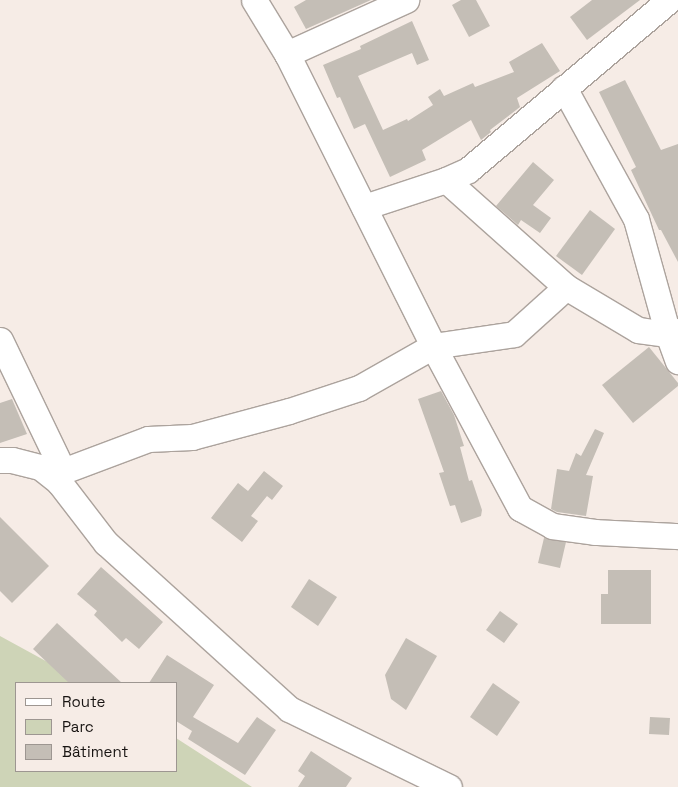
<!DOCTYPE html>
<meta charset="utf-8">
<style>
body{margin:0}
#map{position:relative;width:678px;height:787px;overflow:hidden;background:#f6ece6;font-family:"Space Grotesk",sans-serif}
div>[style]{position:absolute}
.green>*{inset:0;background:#ced4b7}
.building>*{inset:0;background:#c4beb6}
.roads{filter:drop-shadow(1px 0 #aca39d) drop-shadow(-1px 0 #aca39d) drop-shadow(0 1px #aca39d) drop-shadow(0 -1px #aca39d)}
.minor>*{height:25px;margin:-12.5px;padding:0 12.5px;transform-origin:12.5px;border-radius:12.5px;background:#fff}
span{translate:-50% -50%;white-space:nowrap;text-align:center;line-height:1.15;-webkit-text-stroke:4.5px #f6ece6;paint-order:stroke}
.legend{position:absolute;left:15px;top:682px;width:162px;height:90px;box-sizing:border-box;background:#f6ece6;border:1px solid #9d9691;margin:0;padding:6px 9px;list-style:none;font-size:15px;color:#181412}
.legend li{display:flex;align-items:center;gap:10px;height:25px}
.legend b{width:25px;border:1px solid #9d9691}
</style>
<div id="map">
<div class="green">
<div style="clip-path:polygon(0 636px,86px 683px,16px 683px,16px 771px,176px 771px,176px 738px,252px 787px,0 787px)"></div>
</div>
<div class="building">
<div style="clip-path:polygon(306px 0,371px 0,306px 29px,294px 7px)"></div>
<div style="clip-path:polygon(461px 0,476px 0,490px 26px,469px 37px,452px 5px)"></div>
<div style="clip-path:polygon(592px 0,640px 0,587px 40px,570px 17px)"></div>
<div style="clip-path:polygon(412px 21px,429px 60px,417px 65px,412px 53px,358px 76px,383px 130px,407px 119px,408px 121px,433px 105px,428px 97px,440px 89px,444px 96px,473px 83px,475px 87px,514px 72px,509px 62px,542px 43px,560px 71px,517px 98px,520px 107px,490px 130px,491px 132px,481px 140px,471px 120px,422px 150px,426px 160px,390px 177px,365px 124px,354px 129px,340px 97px,337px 98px,323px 65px,361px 49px,360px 46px)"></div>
<div style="clip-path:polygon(625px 80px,661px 150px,678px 144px,678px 262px,661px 230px,659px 230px,631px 170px,636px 167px,599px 92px)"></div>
<div style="clip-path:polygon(533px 162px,554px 180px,533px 205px,551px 218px,540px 233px,521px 220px,518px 225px,496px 206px)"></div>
<div style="clip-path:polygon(590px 210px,615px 229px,582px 275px,556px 256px)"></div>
<div style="clip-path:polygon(649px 347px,678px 383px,678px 386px,633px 423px,602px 385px)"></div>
<div style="clip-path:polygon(441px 391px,454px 415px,464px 446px,460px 447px,469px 481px,472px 480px,482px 510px,481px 516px,461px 523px,455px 505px,450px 506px,439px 473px,444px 472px,418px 399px)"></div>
<div style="clip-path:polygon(12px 399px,27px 434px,0 443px,0 403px)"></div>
<div style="clip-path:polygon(595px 429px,604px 433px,586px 475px,593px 476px,586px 516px,557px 512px,551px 509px,557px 469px,569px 471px,576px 453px,581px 456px)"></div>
<div style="clip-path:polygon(264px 471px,283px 486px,272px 500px,267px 496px,251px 516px,258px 521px,242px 542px,211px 518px,238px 483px,248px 491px)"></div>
<div style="clip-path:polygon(0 517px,49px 566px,12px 603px,0 591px)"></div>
<div style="clip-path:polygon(544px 538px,566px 542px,560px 568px,538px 563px)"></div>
<div style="clip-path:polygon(101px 567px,163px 622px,139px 649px,126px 638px,122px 642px,94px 615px,97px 611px,77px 594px)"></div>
<div style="clip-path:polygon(608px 570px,651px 570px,651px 624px,601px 624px,601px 594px,608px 594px)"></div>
<div style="clip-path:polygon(309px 579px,337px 597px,318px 626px,291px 607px)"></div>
<div style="clip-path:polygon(500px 611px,518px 624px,504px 643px,486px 630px)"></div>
<div style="clip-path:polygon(57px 623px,122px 683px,69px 683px,33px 649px)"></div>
<div style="clip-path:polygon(406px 638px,437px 656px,406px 710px,391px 699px,385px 675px)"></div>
<div style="clip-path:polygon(167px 655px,214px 685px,193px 717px,238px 743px,257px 717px,276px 730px,245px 775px,188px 739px,192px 731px,176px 721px,176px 683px,149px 683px)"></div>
<div style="clip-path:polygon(493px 683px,520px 702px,497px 736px,470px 717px)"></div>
<div style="clip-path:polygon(650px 717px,670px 718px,669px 735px,649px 734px)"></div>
<div style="clip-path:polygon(311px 751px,352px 778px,346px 787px,298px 787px,305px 776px,298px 771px)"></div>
</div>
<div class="roads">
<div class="minor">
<div style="left:254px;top:0;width:63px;rotate:58.6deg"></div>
<div style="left:287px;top:54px;width:326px;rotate:63.4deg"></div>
<div style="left:433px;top:346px;width:184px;rotate:61.8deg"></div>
<div style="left:520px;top:508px;width:37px;rotate:29deg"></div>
<div style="left:552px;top:526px;width:43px;rotate:7.9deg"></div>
<div style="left:595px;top:532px;width:83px;rotate:2.8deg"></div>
<div style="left:287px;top:54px;width:131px;rotate:-24.4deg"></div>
<div style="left:564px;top:88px;width:149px;rotate:61.2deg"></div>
<div style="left:636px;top:219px;width:119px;rotate:74.5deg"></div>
<div style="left:668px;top:334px;width:29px;rotate:70deg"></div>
<div style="left:446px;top:180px;width:161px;rotate:41.7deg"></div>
<div style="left:566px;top:287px;width:84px;rotate:30.8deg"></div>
<div style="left:638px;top:330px;width:30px;rotate:8deg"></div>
<div style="left:668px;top:334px;width:10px;rotate:-17deg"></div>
<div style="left:364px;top:207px;width:86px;rotate:-18.2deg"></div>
<div style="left:446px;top:180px;width:24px;rotate:-24deg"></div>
<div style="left:468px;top:170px;width:263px;rotate:-40.2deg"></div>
<div style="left:0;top:340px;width:145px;rotate:64.3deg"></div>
<div style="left:63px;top:471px;width:12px;rotate:110deg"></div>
<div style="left:0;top:460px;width:12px"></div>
<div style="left:12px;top:460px;width:29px;rotate:14deg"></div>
<div style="left:40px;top:467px;width:24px;rotate:38deg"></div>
<div style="left:59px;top:482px;width:77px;rotate:52.4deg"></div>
<div style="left:106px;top:543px;width:247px;rotate:42.2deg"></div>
<div style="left:289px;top:709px;width:178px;rotate:26deg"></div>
<div style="left:63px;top:471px;width:91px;rotate:-20.6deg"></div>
<div style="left:148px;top:439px;width:44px;rotate:-2.6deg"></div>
<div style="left:192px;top:437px;width:100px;rotate:-15deg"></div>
<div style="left:289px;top:411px;width:74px;rotate:-18.2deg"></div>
<div style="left:359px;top:388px;width:85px;rotate:-29.6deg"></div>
<div style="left:433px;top:346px;width:82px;rotate:-8.4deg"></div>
<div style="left:514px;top:334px;width:70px;rotate:-42.1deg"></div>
</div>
</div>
<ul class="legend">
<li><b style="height:6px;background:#fff"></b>Route</li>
<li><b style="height:14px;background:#ced4b7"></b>Parc</li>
<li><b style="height:14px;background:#c4beb6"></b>Bâtiment</li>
</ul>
</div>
